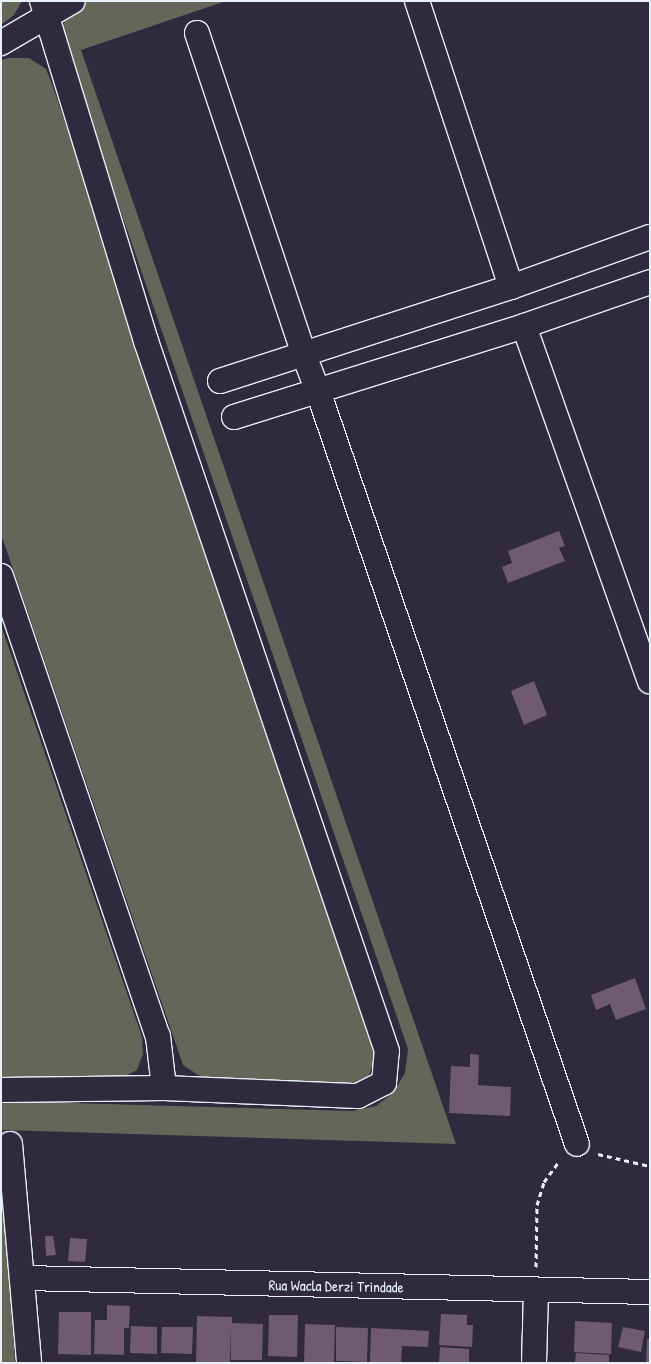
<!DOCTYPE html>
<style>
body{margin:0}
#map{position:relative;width:651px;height:1364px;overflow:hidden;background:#2f2a3d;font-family:"Patrick Hand",sans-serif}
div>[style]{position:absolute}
.green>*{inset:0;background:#636658}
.building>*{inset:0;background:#6f5a70}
.path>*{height:3px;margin-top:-1.5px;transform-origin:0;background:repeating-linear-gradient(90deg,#e8f1f8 0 5px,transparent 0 9px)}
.roads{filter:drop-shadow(1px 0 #e8f1f8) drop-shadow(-1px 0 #e8f1f8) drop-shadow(0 1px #e8f1f8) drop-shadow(0 -1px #e8f1f8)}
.minor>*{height:24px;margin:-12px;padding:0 12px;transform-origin:12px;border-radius:12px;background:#2f2a3d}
span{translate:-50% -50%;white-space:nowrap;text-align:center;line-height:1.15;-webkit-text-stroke:4px #2f2a3d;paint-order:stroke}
.street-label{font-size:15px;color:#e8f1f8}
.frame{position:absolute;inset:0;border:2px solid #e8f1f8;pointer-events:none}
</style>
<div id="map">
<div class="green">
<div style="clip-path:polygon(1px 1px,22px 1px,14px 15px,1px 25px)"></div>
<div style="clip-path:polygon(87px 1px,226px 1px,81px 50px,456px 1144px,2px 1130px,15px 1363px,1px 1363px,1px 1101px,353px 1111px,376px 1106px,393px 1093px,405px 1073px,408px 1049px,60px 34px,65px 20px)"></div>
<div style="clip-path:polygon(9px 58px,29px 58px,46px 69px,52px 84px,376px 1034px,378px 1050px,366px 1083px,350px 1086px,215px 1079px,198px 1075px,183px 1065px,1px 534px,1px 60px)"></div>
<div style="clip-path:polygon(1px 625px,142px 1037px,143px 1054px,137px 1070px,120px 1079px,1px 1077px)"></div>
</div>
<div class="building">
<div style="clip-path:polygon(559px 531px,565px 546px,559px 548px,565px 561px,508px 583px,502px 567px,512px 563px,508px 551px)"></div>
<div style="clip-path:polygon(534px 681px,547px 715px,524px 725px,511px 691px)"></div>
<div style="clip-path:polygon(635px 978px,646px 1009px,616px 1020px,610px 1004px,596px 1010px,591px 995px)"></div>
<div style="clip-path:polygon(470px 1054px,479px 1055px,478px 1085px,511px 1087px,510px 1116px,449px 1113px,451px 1066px,470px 1067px)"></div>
<div style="clip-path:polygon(45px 1236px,53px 1236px,56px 1255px,46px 1256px)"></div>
<div style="clip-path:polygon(70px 1238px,87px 1239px,85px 1262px,68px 1261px)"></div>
<div style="clip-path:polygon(107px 1305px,130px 1306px,129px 1328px,124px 1328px,124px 1355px,94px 1354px,95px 1320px,107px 1320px)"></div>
<div style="clip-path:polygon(59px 1312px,91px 1312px,91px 1355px,58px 1354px)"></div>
<div style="clip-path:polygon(441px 1314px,467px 1315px,467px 1325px,473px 1325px,472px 1347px,439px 1345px)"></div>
<div style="clip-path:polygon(269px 1315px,298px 1315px,297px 1357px,268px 1356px)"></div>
<div style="clip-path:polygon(197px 1316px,232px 1317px,232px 1323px,263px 1324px,262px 1360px,231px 1360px,231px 1326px,230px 1363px,196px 1363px)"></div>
<div style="clip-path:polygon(575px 1321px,612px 1323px,611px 1354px,574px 1352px)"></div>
<div style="clip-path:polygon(305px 1324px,335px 1325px,334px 1363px,304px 1363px)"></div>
<div style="clip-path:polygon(131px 1326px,157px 1327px,157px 1354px,130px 1353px)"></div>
<div style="clip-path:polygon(162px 1327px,193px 1327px,192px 1354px,161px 1353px)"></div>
<div style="clip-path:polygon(336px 1327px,368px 1328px,367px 1362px,336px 1361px)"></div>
<div style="clip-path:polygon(623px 1327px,645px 1331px,641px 1352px,618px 1347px)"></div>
<div style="clip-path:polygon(371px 1328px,429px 1331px,428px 1347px,402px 1346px,401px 1363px,370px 1363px)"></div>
<div style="clip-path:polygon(647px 1339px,650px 1339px,650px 1363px,646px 1363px)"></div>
<div style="clip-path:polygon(440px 1347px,469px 1349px,469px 1363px,439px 1363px)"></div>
<div style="clip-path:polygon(576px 1353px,609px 1355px,609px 1363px,575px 1363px)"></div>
</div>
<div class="path">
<div style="left:598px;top:1154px;width:53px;rotate:13deg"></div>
<div style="left:536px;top:1267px;width:62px;rotate:-89.1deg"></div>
<div style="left:537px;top:1205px;width:24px;rotate:-73deg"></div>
<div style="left:544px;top:1182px;width:27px;rotate:-54deg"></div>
</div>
<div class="roads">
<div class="minor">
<div style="left:417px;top:1px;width:301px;rotate:71.8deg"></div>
<div style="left:197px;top:33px;width:339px;rotate:71.6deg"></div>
<div style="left:304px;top:355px;width:39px;rotate:69deg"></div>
<div style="left:318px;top:391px;width:796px;rotate:71.02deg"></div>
<div style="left:1px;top:43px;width:83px;rotate:-30.3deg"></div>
<div style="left:524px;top:326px;width:377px;rotate:70.5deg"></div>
<div style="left:220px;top:381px;width:306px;rotate:-17.9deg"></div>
<div style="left:511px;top:287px;width:148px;rotate:-19.8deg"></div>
<div style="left:234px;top:417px;width:304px;rotate:-17.4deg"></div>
<div style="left:524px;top:326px;width:133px;rotate:-19.2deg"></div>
<div style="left:1px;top:576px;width:486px;rotate:71.2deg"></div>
<div style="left:158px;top:1036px;width:52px;rotate:83.4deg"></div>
<div style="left:1px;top:1090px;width:163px;rotate:-0.7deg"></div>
<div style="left:164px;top:1088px;width:194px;rotate:2.4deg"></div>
<div style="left:358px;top:1096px;width:29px;rotate:-27deg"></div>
<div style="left:384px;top:1083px;width:32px;rotate:-85deg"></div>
<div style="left:387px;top:1051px;width:750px;rotate:-108.75deg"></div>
<div style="left:146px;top:341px;width:356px;rotate:-107deg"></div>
<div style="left:10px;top:1144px;width:220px;rotate:85deg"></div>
<div style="left:23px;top:1278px;width:627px;rotate:1.28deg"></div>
<div style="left:534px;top:1363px;width:72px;rotate:-88.4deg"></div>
</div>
</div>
<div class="street-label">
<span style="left:336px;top:1286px;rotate:1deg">Rua Wacla Derzi Trindade</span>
</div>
<div class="frame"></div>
</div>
